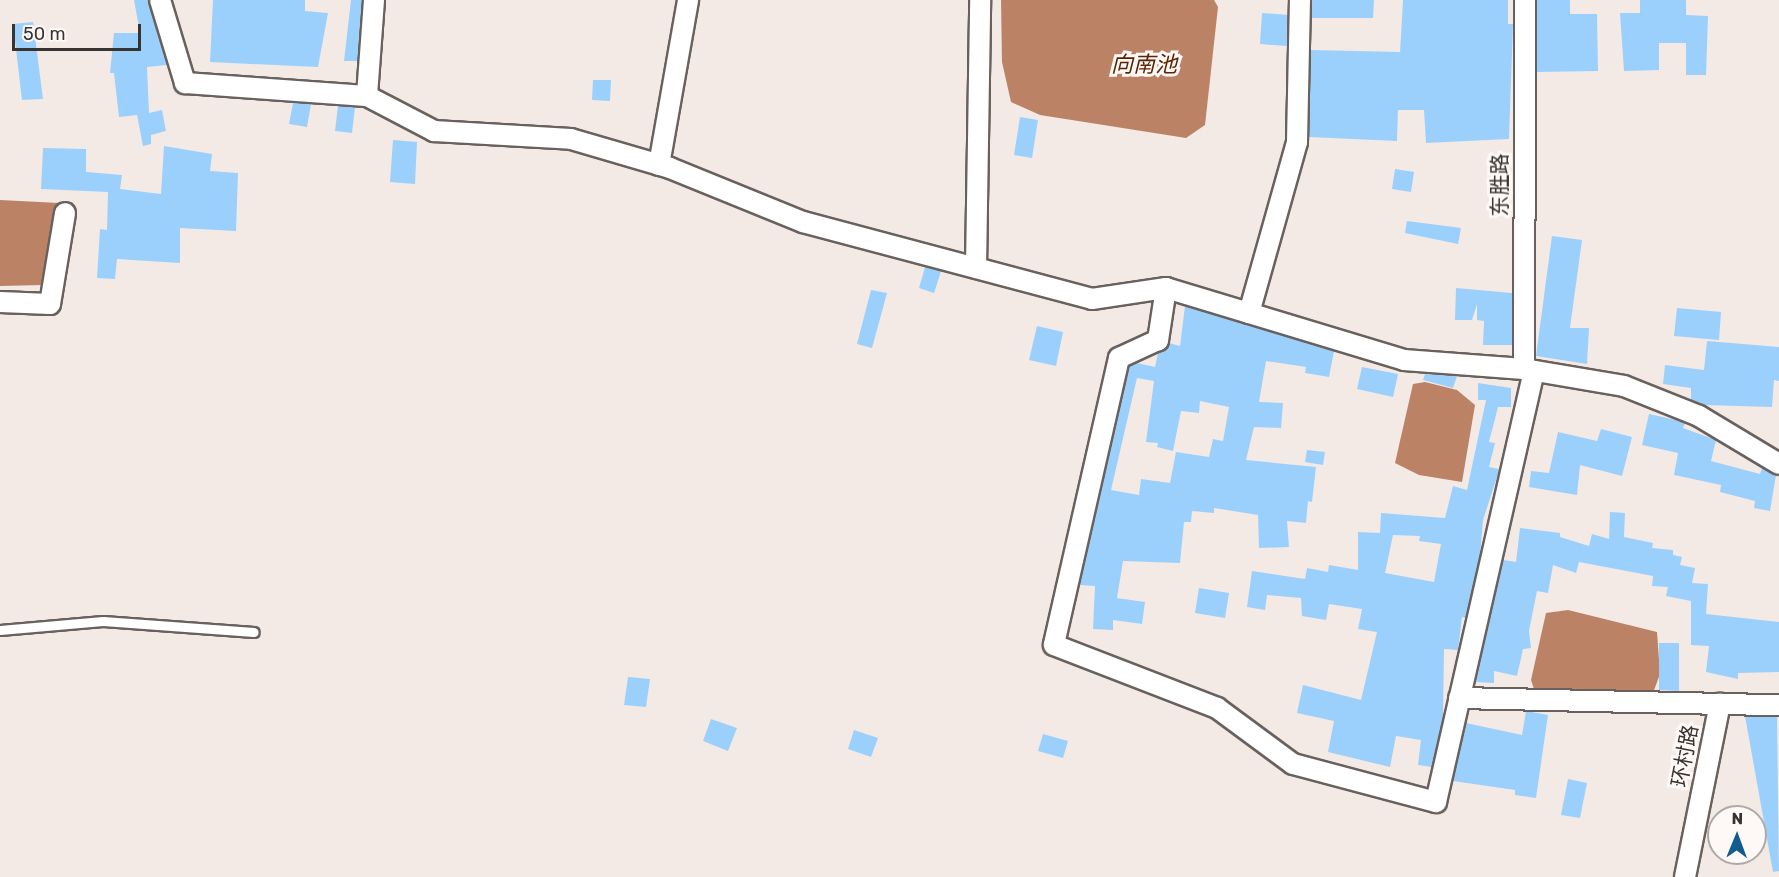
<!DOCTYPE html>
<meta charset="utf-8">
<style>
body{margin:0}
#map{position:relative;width:1779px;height:877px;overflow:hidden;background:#f3eae6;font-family:Rubik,"Noto Sans SC",sans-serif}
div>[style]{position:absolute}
.water>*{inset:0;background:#bb8265}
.building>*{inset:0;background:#9cd0fc}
.roads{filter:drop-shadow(2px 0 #69615d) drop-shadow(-2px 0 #69615d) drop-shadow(0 2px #69615d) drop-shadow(0 -2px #69615d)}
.lane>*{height:9px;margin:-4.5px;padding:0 4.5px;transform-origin:4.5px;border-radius:4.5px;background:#fff}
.street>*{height:20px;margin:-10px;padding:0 10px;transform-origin:10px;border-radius:10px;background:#fff}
span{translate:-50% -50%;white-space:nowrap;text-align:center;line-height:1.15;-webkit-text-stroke:6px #fef8f6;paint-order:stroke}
.street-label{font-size:21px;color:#363331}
.water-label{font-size:22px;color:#5b2502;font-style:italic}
.north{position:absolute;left:1707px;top:805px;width:60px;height:60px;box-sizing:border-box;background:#fef8f6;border:2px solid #aea9a7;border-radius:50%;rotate:1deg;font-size:16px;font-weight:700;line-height:24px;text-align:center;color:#363331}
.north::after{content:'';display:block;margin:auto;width:21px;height:27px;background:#125d90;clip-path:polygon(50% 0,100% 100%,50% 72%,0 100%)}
.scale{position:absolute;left:12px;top:24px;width:129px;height:27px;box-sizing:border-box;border:3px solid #363331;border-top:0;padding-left:8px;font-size:18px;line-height:21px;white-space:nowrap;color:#363331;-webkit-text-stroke:4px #fef8f6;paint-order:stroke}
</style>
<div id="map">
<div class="water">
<div style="clip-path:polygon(1001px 0,1214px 0,1218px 7px,1205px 125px,1186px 138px,1040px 115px,1011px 102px,1002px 62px)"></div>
<div style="clip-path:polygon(0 200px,59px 203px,43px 285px,0 286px)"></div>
<div style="clip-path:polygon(1425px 382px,1457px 390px,1475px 405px,1462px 482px,1419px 475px,1395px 463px,1413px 384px)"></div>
<div style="clip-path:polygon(1568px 610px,1657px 632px,1660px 674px,1653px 693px,1534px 689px,1531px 680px,1546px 613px)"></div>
</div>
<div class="building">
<div style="clip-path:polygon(134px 0,148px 0,167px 65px,147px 67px,149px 113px,162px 110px,166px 131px,151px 135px,151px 144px,143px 146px,137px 115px,119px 117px,114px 73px,110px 73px,114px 33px,140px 33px)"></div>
<div style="clip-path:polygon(213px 0,305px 0,305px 11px,328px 13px,318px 67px,210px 62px)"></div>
<div style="clip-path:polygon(351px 0,362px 0,358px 61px,344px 61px)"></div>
<div style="clip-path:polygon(1312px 0,1374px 0,1373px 18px,1312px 18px)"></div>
<div style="clip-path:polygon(1403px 0,1508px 0,1508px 24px,1513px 24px,1509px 139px,1426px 143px,1424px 110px,1398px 110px,1397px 141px,1309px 137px,1311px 50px,1400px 52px)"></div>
<div style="clip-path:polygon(1537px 0,1570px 0,1570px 14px,1597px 14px,1598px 71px,1537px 72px)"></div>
<div style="clip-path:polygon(1640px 0,1686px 0,1686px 15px,1708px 16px,1706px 75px,1686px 75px,1686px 43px,1659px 43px,1659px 70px,1624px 71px,1620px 13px,1640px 13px)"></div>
<div style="clip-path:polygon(1262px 13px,1288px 15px,1287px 46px,1260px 44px)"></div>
<div style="clip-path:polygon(33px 22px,43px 99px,22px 100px,13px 24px)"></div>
<div style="clip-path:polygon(593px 80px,611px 80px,610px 101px,592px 100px)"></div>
<div style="clip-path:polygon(293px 103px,311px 104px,307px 127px,289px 124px)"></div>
<div style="clip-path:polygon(338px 106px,355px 107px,352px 133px,335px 131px)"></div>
<div style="clip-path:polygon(1020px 117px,1038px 120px,1032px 158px,1014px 155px)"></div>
<div style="clip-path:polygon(393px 140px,417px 142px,415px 184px,390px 182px)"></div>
<div style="clip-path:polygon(164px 146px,212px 154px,210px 171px,238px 173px,236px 231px,180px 228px,180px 263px,117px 259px,115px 279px,97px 278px,100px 229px,107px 230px,108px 192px,41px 189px,43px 148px,86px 149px,86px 172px,122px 175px,120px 189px,161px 194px)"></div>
<div style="clip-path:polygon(1395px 169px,1414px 172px,1411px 192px,1392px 189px)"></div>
<div style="clip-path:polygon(1407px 221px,1461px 228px,1458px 244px,1405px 233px)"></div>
<div style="clip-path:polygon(1552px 236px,1582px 240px,1570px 328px,1589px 328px,1587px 364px,1536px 356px)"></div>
<div style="clip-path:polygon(925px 267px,941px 271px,934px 293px,919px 288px)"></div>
<div style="clip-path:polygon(1456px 288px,1512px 293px,1512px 345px,1483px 345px,1484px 321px,1477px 320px,1477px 304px,1472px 320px,1455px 320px)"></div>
<div style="clip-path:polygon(871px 290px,887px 293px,872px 348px,857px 344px)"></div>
<div style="clip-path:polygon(evenodd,1185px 306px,1334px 351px,1329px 377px,1305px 373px,1306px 367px,1266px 361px,1259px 402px,1283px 403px,1281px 428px,1254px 427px,1246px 460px,1316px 467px,1312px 502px,1308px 501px,1306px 523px,1287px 521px,1289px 547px,1259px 548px,1258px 515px,1214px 508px,1214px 513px,1192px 511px,1191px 522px,1184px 522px,1180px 563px,1123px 561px,1117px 598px,1145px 602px,1142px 624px,1113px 620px,1113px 630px,1093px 629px,1095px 586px,1080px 585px,1129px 366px,1137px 363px,1155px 367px,1158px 353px,1169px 343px,1180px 346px,1185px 306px,1137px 378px,1154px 381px,1146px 442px,1158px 443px,1157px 447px,1173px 451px,1181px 411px,1199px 413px,1200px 401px,1229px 407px,1223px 441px,1213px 439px,1209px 457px,1176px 452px,1170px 483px,1141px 479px,1139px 495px,1111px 490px,1137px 378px)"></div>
<div style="clip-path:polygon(1677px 308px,1721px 312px,1719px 340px,1674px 336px)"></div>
<div style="clip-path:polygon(1037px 326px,1063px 332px,1056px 366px,1029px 360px)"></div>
<div style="clip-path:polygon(1707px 341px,1779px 347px,1779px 381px,1774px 380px,1772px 407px,1704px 405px,1691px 400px,1691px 388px,1663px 384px,1665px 365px,1704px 370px)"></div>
<div style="clip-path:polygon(1362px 367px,1398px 374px,1393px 397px,1357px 389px)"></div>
<div style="clip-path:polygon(1425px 374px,1457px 376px,1453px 388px,1423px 380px)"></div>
<div style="clip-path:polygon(evenodd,1478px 383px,1511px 388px,1511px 407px,1498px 407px,1489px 442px,1495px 443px,1489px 467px,1499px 469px,1498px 474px,1483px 520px,1480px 556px,1466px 618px,1462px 617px,1458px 650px,1444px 649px,1443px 718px,1432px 767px,1418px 765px,1421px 740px,1396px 736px,1390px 767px,1328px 752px,1334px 721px,1297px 713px,1303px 685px,1361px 700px,1377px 632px,1358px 629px,1362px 609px,1329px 604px,1326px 620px,1302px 616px,1301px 598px,1267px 595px,1265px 610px,1247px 607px,1252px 571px,1305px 579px,1307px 568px,1328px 572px,1329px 565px,1358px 570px,1358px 532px,1380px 533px,1381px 513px,1445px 518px,1453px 486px,1467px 490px,1486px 400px,1478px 400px,1478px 383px,1393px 535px,1420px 536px,1419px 541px,1441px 544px,1434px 582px,1385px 573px,1393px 535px)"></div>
<div style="clip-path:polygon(1649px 414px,1676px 420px,1685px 423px,1683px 428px,1716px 440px,1711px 461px,1760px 474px,1762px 468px,1776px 475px,1770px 511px,1754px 508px,1755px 501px,1720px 492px,1721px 485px,1674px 475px,1678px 453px,1642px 445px)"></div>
<div style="clip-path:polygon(1601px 429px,1632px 437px,1622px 476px,1580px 465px,1577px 495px,1529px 487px,1531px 471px,1549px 473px,1558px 432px,1597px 441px)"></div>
<div style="clip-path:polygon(1307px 450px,1325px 452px,1323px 465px,1305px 462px)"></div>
<div style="clip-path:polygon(1610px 512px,1625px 513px,1624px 537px,1653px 543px,1652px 548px,1673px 550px,1673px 555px,1682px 557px,1680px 565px,1695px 568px,1692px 583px,1708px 584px,1706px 614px,1779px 622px,1779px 672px,1738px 673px,1738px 679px,1706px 672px,1709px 646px,1691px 645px,1691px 601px,1666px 596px,1668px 587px,1652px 586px,1653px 576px,1579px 562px,1576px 573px,1553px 565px,1548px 593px,1537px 591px,1529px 631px,1531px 648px,1523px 649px,1517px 676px,1494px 671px,1494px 683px,1476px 682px,1503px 560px,1516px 562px,1520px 528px,1560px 533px,1560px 537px,1589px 546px,1592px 534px,1609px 539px)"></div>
<div style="clip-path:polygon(1199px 588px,1229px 593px,1225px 618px,1195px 613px)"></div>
<div style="clip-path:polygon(1659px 643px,1679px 643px,1679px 691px,1659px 690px)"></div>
<div style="clip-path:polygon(628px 677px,650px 679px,646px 707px,624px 705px)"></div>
<div style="clip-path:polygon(1526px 711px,1548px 715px,1536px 798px,1515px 795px,1515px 790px,1453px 781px,1466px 723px,1522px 735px)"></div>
<div style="clip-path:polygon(1745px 716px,1777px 717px,1779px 871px,1773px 872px)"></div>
<div style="clip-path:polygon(711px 719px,737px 728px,728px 751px,703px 741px)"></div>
<div style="clip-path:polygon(854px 730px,878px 738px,871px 757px,848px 749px)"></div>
<div style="clip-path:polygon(1043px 734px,1068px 741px,1063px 758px,1038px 751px)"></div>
<div style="clip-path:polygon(1568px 779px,1587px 783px,1580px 818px,1561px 815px)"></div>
</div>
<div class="roads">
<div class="lane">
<div style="left:0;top:630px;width:103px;rotate:-5deg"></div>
<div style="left:103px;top:621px;width:151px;rotate:4.2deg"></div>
</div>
<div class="street">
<div style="left:160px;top:0;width:87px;rotate:73.2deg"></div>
<div style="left:185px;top:83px;width:182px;rotate:4.1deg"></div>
<div style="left:374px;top:0;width:96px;rotate:94.2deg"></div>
<div style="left:367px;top:96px;width:76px;rotate:27.6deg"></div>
<div style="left:434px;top:131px;width:137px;rotate:3.3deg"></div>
<div style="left:571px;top:139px;width:103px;rotate:16.3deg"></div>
<div style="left:670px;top:168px;width:144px;rotate:22.1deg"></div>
<div style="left:803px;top:222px;width:299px;rotate:14.9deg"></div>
<div style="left:1092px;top:299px;width:75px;rotate:-8.5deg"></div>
<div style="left:1166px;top:288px;width:249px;rotate:16.8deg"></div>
<div style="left:1404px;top:360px;width:120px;rotate:4.3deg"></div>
<div style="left:1524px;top:369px;width:101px;rotate:9.6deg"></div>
<div style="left:1624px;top:386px;width:81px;rotate:21.8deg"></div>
<div style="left:1699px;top:416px;width:93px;rotate:31deg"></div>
<div style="left:659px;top:165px;width:168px;rotate:-80deg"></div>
<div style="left:976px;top:268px;width:268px;rotate:-89.1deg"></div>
<div style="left:1166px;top:288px;width:53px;rotate:98.7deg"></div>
<div style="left:1158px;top:340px;width:43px;rotate:155.2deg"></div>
<div style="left:1119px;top:358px;width:294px;rotate:102.8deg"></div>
<div style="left:1054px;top:645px;width:175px;rotate:21.1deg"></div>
<div style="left:1217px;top:708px;width:94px;rotate:36.4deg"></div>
<div style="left:1293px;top:764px;width:148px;rotate:14.9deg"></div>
<div style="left:1436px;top:802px;width:442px;rotate:-77.2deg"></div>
<div style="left:0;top:302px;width:50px;rotate:2.3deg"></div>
<div style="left:50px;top:304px;width:92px;rotate:-80.6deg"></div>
<div style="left:1249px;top:313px;width:178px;rotate:-74.3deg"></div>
<div style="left:1297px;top:142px;width:142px;rotate:-88.8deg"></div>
<div style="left:1524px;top:369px;width:369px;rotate:-89.8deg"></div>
<div style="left:1459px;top:698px;width:320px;rotate:1.3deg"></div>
<div style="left:1685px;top:877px;width:177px;rotate:-78.6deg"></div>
</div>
</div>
<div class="street-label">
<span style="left:1500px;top:185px;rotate:-90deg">东胜路</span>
<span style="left:1685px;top:756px;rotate:-79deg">环村路</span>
</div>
<div class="water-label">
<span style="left:1144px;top:65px">向南池</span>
</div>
<div class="north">N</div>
<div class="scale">50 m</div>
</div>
